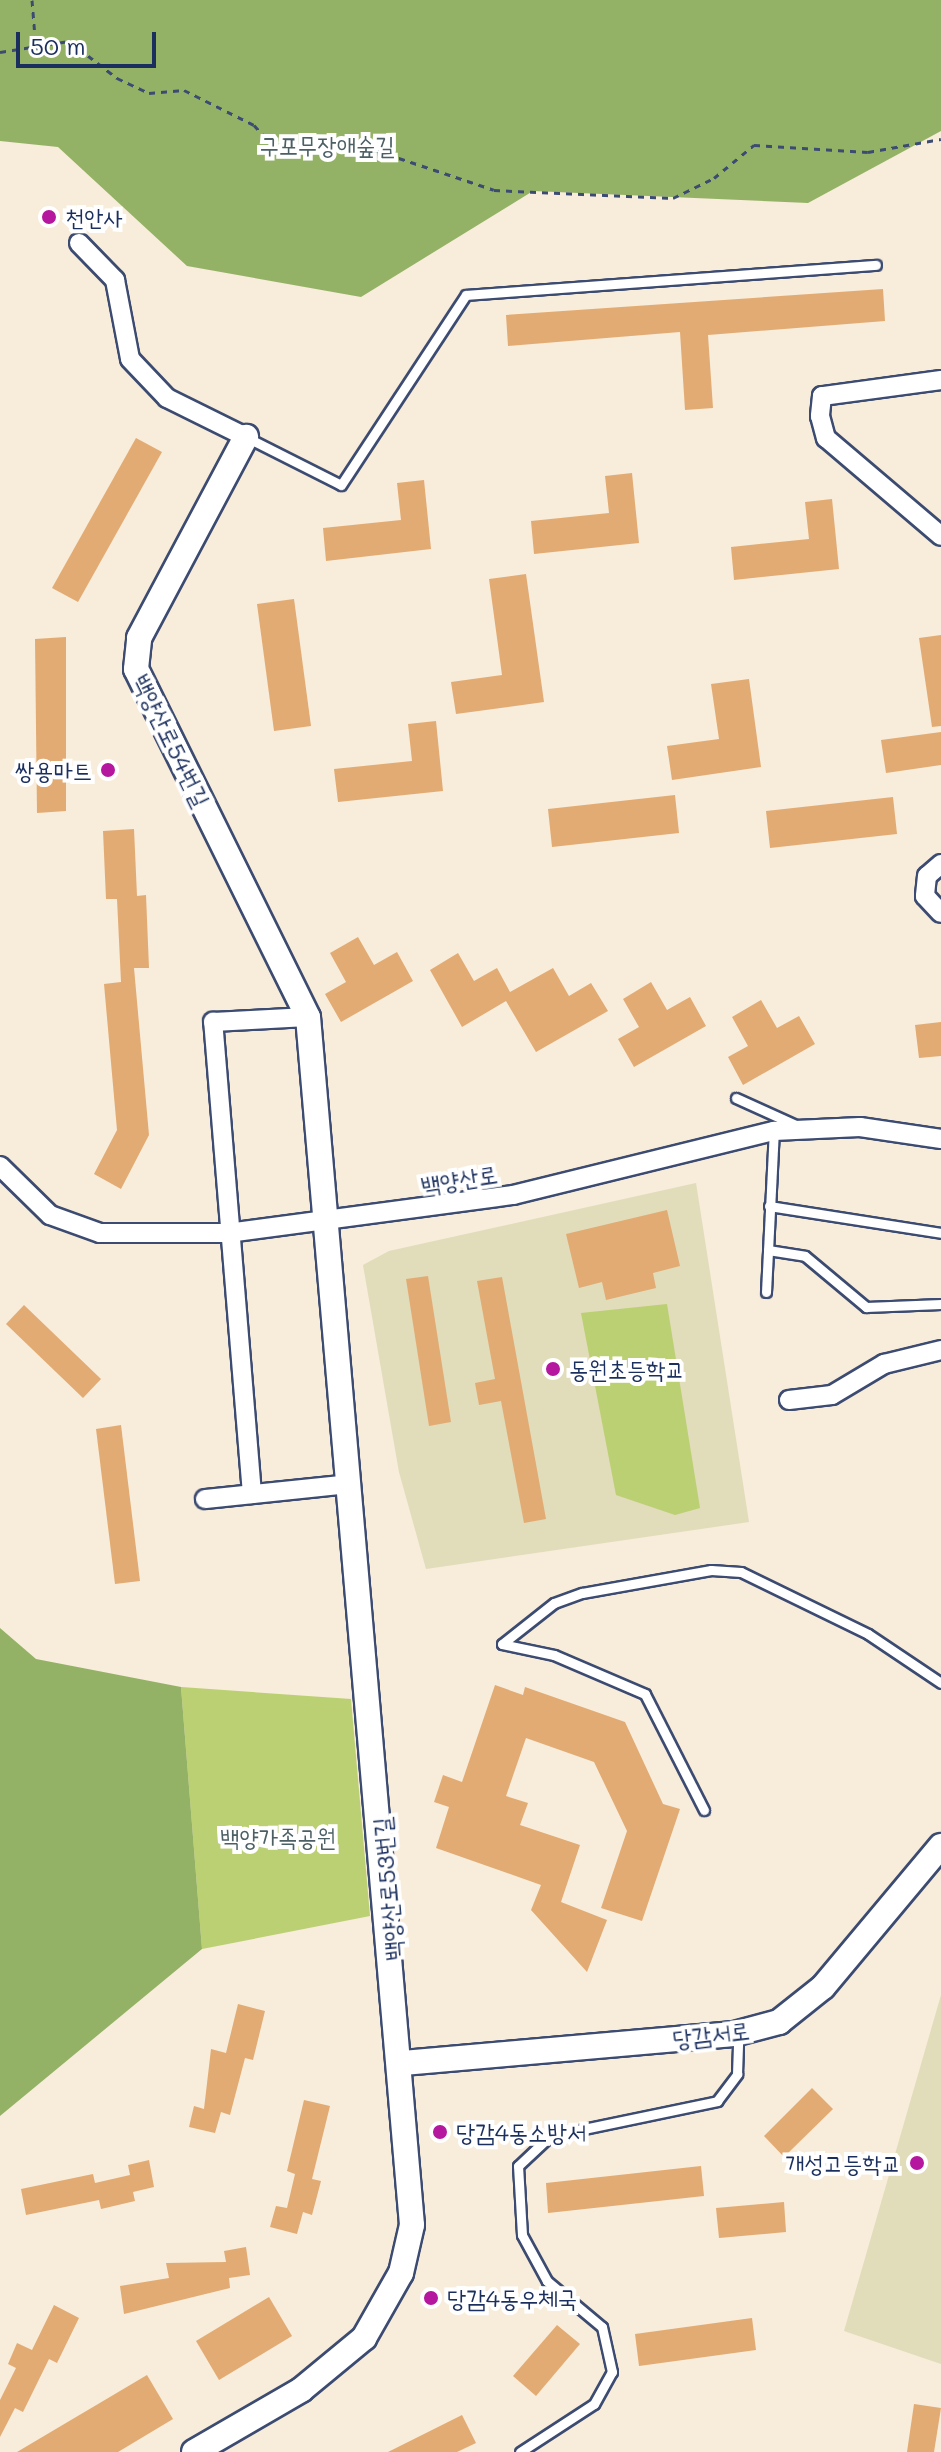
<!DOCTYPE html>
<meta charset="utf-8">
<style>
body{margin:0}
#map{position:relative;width:941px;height:2452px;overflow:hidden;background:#f8ecda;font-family:Mali,"Poor Story",sans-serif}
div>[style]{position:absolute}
.built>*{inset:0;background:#e1dcba}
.green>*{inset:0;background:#bbcf73}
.forest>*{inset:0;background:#94b265}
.building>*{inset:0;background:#e2ab73}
.path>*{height:3px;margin-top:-1.5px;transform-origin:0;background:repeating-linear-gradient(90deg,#3c4b71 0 6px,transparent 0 12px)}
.roads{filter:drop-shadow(2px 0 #3c4b71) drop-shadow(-2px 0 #3c4b71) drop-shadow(0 2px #3c4b71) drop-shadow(0 -2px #3c4b71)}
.service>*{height:9px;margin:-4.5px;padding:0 4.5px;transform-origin:4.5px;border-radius:4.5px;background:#fff}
.minor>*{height:18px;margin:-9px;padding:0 9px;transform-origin:9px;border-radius:9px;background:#fff}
.tertiary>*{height:24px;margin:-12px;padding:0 12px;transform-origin:12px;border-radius:12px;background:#fff}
.dots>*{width:22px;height:22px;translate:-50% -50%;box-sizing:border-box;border:4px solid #fff;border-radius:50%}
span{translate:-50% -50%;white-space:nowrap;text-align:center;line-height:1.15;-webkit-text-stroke:8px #fff;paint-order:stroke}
.park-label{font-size:24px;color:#4b5f64}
.poi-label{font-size:24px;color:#1b2f5e}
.left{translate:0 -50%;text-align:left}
.right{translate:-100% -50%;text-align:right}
.street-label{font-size:24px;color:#1b2f5e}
.scale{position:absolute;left:16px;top:32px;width:140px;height:36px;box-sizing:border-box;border:4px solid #1b2f5e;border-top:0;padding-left:10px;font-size:24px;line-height:28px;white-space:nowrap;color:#1b2f5e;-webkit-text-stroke:6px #fff;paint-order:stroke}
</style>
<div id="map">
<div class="built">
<div style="clip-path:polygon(696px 1183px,749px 1522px,426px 1569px,399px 1472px,363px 1265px,389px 1251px)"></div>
<div style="clip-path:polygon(941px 1995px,941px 2364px,844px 2331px)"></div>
</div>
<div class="green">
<div style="clip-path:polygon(667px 1304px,700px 1508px,675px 1515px,616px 1495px,581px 1313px)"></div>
<div style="clip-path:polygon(181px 1687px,351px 1699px,370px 1916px,202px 1949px)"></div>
</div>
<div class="forest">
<div style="clip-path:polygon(0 0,941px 0,941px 131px,808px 203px,533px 191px,361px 297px,187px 266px,58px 147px,0 141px)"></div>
<div style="clip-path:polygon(0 1628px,36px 1659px,181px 1687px,202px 1949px,0 2116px)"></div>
</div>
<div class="building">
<div style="clip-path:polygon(883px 289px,885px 321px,708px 335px,713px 408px,685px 410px,680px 332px,508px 346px,506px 315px)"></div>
<div style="clip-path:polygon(136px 438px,162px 452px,78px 602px,52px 588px)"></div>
<div style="clip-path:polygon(632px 473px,639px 543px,534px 554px,531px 521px,609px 513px,605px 476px)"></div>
<div style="clip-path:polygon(424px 480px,431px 549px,326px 561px,323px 528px,401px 520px,397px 483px)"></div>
<div style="clip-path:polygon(832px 499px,839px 569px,734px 580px,731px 547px,809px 539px,805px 502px)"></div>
<div style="clip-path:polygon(526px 574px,544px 702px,456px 714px,451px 682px,502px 675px,489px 579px)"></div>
<div style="clip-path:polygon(294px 599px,311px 726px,274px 731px,257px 604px)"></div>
<div style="clip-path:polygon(941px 635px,941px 726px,932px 727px,919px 638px)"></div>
<div style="clip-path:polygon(66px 637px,66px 811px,37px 813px,35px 639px)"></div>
<div style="clip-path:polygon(749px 679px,761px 767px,672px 780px,667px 746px,719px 739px,711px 684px)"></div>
<div style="clip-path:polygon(436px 721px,443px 791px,338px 802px,334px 769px,412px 761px,408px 724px)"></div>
<div style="clip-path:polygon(941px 732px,941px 765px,886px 773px,881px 740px)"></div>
<div style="clip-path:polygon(675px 795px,679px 833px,552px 847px,548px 809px)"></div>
<div style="clip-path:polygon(893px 797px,897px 834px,770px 848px,766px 811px)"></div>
<div style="clip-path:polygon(134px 829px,137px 896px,146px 895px,149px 968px,134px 968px,149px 1135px,121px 1189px,94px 1174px,117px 1130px,104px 984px,121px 982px,117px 899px,106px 899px,103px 831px)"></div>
<div style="clip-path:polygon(358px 937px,374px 965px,397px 952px,413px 981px,341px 1022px,325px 994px,346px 982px,330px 953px)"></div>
<div style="clip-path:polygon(458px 953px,474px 981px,497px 968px,510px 992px,553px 968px,569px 996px,591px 983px,608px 1011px,536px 1052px,506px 1001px,462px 1027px,430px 970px)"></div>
<div style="clip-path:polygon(651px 982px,667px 1010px,690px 997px,706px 1026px,634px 1067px,618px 1039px,639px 1027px,623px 999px)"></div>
<div style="clip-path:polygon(761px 1000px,777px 1028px,799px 1016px,815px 1044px,743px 1085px,728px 1057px,748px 1046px,732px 1017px)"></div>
<div style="clip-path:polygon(941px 1022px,941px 1056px,919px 1058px,915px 1025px)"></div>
<div style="clip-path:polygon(667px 1210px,680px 1266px,653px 1273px,656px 1288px,606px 1300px,602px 1282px,579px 1288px,566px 1234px)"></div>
<div style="clip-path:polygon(428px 1276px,451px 1422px,429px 1426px,406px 1279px)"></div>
<div style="clip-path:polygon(502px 1277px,546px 1519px,524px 1523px,501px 1401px,479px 1405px,475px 1383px,495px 1379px,477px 1281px)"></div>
<div style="clip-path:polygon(24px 1305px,101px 1379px,83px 1398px,6px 1324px)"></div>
<div style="clip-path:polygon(121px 1425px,140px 1581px,115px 1584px,96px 1429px)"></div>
<div style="clip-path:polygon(495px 1685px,523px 1695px,525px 1687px,625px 1722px,663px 1804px,680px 1809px,642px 1921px,601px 1908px,627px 1831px,594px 1762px,526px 1738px,506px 1796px,528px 1803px,520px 1825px,580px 1845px,561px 1902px,607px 1920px,587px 1972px,531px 1910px,541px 1885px,436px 1848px,449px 1807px,434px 1802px,443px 1775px,462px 1782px)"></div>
<div style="clip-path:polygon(238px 2004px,265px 2011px,253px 2060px,245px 2058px,230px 2115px,221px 2112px,215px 2133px,189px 2127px,194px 2106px,204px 2109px,211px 2049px,226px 2053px)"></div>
<div style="clip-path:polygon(812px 2088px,833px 2109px,784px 2157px,764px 2136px)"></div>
<div style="clip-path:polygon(304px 2100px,330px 2106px,312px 2179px,321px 2181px,312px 2215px,303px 2212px,297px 2234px,270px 2227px,276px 2206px,287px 2208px,295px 2174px,287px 2171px)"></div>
<div style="clip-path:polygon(149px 2160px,154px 2187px,133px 2192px,135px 2201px,101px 2209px,99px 2200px,26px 2215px,21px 2189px,93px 2174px,95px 2183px,130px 2175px,128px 2165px)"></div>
<div style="clip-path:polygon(701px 2166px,704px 2196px,548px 2213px,546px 2183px)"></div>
<div style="clip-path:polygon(784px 2202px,786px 2232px,719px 2238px,716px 2208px)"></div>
<div style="clip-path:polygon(246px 2247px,250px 2275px,229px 2278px,230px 2288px,124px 2314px,120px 2286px,169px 2278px,166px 2263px,226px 2262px,224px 2251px)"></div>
<div style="clip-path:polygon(269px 2297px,292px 2336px,219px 2380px,196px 2341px)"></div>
<div style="clip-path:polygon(54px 2305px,79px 2318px,57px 2363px,49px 2359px,23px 2412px,15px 2408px,0 2437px,0 2400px,16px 2368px,8px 2364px,17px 2343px,32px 2350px)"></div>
<div style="clip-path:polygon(752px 2318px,756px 2350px,639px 2366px,635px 2334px)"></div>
<div style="clip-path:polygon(557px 2325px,580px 2344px,536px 2396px,513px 2376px)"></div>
<div style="clip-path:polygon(147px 2375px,173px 2419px,118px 2452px,17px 2452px)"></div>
<div style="clip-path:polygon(914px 2404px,941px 2408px,934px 2452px,907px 2452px)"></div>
<div style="clip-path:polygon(462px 2415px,476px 2443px,457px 2452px,388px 2452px)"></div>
</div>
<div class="path">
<div style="left:32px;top:0;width:49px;rotate:85.3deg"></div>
<div style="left:0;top:52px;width:70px;rotate:-9.1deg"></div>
<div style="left:69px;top:41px;width:61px;rotate:37.6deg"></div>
<div style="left:117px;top:78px;width:35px;rotate:25deg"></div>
<div style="left:149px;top:93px;width:35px;rotate:-5deg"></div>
<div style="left:184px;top:90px;width:78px;rotate:26.6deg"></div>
<div style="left:254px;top:125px;width:30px;rotate:48deg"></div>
<div style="left:274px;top:147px;width:68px;rotate:-6.7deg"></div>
<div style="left:342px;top:139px;width:160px;rotate:18.5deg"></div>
<div style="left:494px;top:190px;width:179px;rotate:2.6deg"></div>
<div style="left:673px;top:198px;width:46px;rotate:-26deg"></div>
<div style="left:714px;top:178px;width:52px;rotate:-39.5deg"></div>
<div style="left:754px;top:145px;width:114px;rotate:3.5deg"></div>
<div style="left:868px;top:152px;width:74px;rotate:-10.1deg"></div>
</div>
<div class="roads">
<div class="service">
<div style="left:246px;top:437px;width:106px;rotate:26.8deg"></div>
<div style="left:341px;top:485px;width:227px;rotate:-56.7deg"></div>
<div style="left:466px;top:295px;width:411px;rotate:-4.2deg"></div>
<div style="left:736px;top:1098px;width:68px;rotate:24.3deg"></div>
<div style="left:769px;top:1206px;width:174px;rotate:8.9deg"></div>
<div style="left:768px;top:1250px;width:37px;rotate:9deg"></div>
<div style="left:805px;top:1256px;width:80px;rotate:39.9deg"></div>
<div style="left:866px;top:1307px;width:75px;rotate:-2.3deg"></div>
<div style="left:766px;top:1292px;width:161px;rotate:-87.2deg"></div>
<div style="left:704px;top:1810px;width:130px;rotate:-117deg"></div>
<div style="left:645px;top:1694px;width:99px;rotate:-156.8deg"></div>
<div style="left:554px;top:1655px;width:53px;rotate:-168.1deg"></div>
<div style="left:502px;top:1644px;width:66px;rotate:-38.3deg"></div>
<div style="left:554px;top:1603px;width:30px;rotate:-20deg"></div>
<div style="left:582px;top:1593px;width:131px;rotate:-10.1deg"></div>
<div style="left:711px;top:1570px;width:30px;rotate:4deg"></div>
<div style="left:741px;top:1572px;width:141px;rotate:26deg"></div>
<div style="left:868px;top:1634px;width:88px;rotate:33.9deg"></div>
<div style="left:520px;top:2452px;width:88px;rotate:-33deg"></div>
<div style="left:594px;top:2404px;width:37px;rotate:-61deg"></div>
<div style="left:612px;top:2372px;width:46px;rotate:-102.5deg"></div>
<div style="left:602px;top:2327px;width:72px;rotate:-140.1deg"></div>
<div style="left:547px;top:2281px;width:52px;rotate:-118.5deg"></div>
<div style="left:522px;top:2235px;width:69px;rotate:-93.3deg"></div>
<div style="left:518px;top:2166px;width:44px;rotate:-43.2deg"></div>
<div style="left:550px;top:2136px;width:171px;rotate:-11.8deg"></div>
<div style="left:717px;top:2101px;width:34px;rotate:-53deg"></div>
<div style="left:737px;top:2074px;width:38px;rotate:-88deg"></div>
</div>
<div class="minor">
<div style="left:79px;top:243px;width:52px;rotate:45.8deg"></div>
<div style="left:115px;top:280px;width:80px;rotate:79.2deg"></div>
<div style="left:130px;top:359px;width:54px;rotate:46.5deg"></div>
<div style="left:167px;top:398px;width:88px;rotate:26.3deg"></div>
<div style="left:941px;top:380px;width:120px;rotate:172.3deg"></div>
<div style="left:822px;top:396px;width:20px;rotate:96deg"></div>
<div style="left:820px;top:416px;width:23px;rotate:75deg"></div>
<div style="left:826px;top:438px;width:151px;rotate:40.4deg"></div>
<div style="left:941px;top:864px;width:18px;rotate:139deg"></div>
<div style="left:927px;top:876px;width:20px;rotate:96deg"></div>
<div style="left:925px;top:896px;width:23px;rotate:47deg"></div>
<div style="left:0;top:1166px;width:70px;rotate:44.4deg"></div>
<div style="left:50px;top:1215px;width:53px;rotate:19.8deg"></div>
<div style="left:100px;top:1233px;width:128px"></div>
<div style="left:228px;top:1233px;width:288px;rotate:-7.6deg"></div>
<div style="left:513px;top:1195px;width:269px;rotate:-13.8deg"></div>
<div style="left:774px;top:1131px;width:86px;rotate:-2.7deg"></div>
<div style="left:860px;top:1127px;width:82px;rotate:8.4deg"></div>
<div style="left:789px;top:1400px;width:43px;rotate:-6.6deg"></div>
<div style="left:832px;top:1395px;width:61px;rotate:-30.8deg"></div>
<div style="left:884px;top:1364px;width:59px;rotate:-13.8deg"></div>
<div style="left:252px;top:1494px;width:474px;rotate:-94.7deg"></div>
<div style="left:213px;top:1022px;width:95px;rotate:-3deg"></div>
<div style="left:205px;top:1499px;width:145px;rotate:-5.9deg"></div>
</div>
<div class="tertiary">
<div style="left:403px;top:2063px;width:332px;rotate:-5deg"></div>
<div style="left:734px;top:2034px;width:47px;rotate:-14.9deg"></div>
<div style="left:779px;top:2022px;width:56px;rotate:-38.5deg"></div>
<div style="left:823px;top:1987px;width:184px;rotate:-50.1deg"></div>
<div style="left:194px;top:2452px;width:124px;rotate:-30.1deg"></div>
<div style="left:301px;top:2390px;width:82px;rotate:-39.5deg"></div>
<div style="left:364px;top:2338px;width:75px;rotate:-60.4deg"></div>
<div style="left:401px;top:2273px;width:49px;rotate:-77.1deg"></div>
<div style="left:412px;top:2225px;width:1212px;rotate:-94.92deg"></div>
<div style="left:308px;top:1017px;width:388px;rotate:-116.3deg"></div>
<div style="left:136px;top:669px;width:31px;rotate:-84deg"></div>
<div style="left:139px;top:638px;width:228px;rotate:-62deg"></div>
</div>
</div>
<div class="dots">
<div style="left:49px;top:217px;background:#b5179e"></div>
<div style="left:108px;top:770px;background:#b5179e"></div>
<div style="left:553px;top:1369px;background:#b5179e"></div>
<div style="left:440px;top:2132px;background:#b5179e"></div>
<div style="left:917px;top:2163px;background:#b5179e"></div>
<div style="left:431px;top:2298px;background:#b5179e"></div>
</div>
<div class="park-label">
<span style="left:327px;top:145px">구포무장애숲길</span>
<span style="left:278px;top:1837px">백양가족공원</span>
</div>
<div class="poi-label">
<span class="left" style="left:65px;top:217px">천안사</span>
<span class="right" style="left:92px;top:770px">쌍용마트</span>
<span class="left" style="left:569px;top:1369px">동원초등학교</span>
<span class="left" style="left:456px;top:2132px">당감4동소방서</span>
<span class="right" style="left:901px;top:2163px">개성고등학교</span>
<span class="left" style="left:447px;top:2298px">당감4동우체국</span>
</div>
<div class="street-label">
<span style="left:172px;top:740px;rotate:64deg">백양산로54번길</span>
<span style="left:459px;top:1179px;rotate:-9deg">백양산로</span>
<span style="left:387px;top:1889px;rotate:-95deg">백양산로53번길</span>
<span style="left:711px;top:2034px;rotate:-7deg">당감서로</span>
</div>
<div class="scale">50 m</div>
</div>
